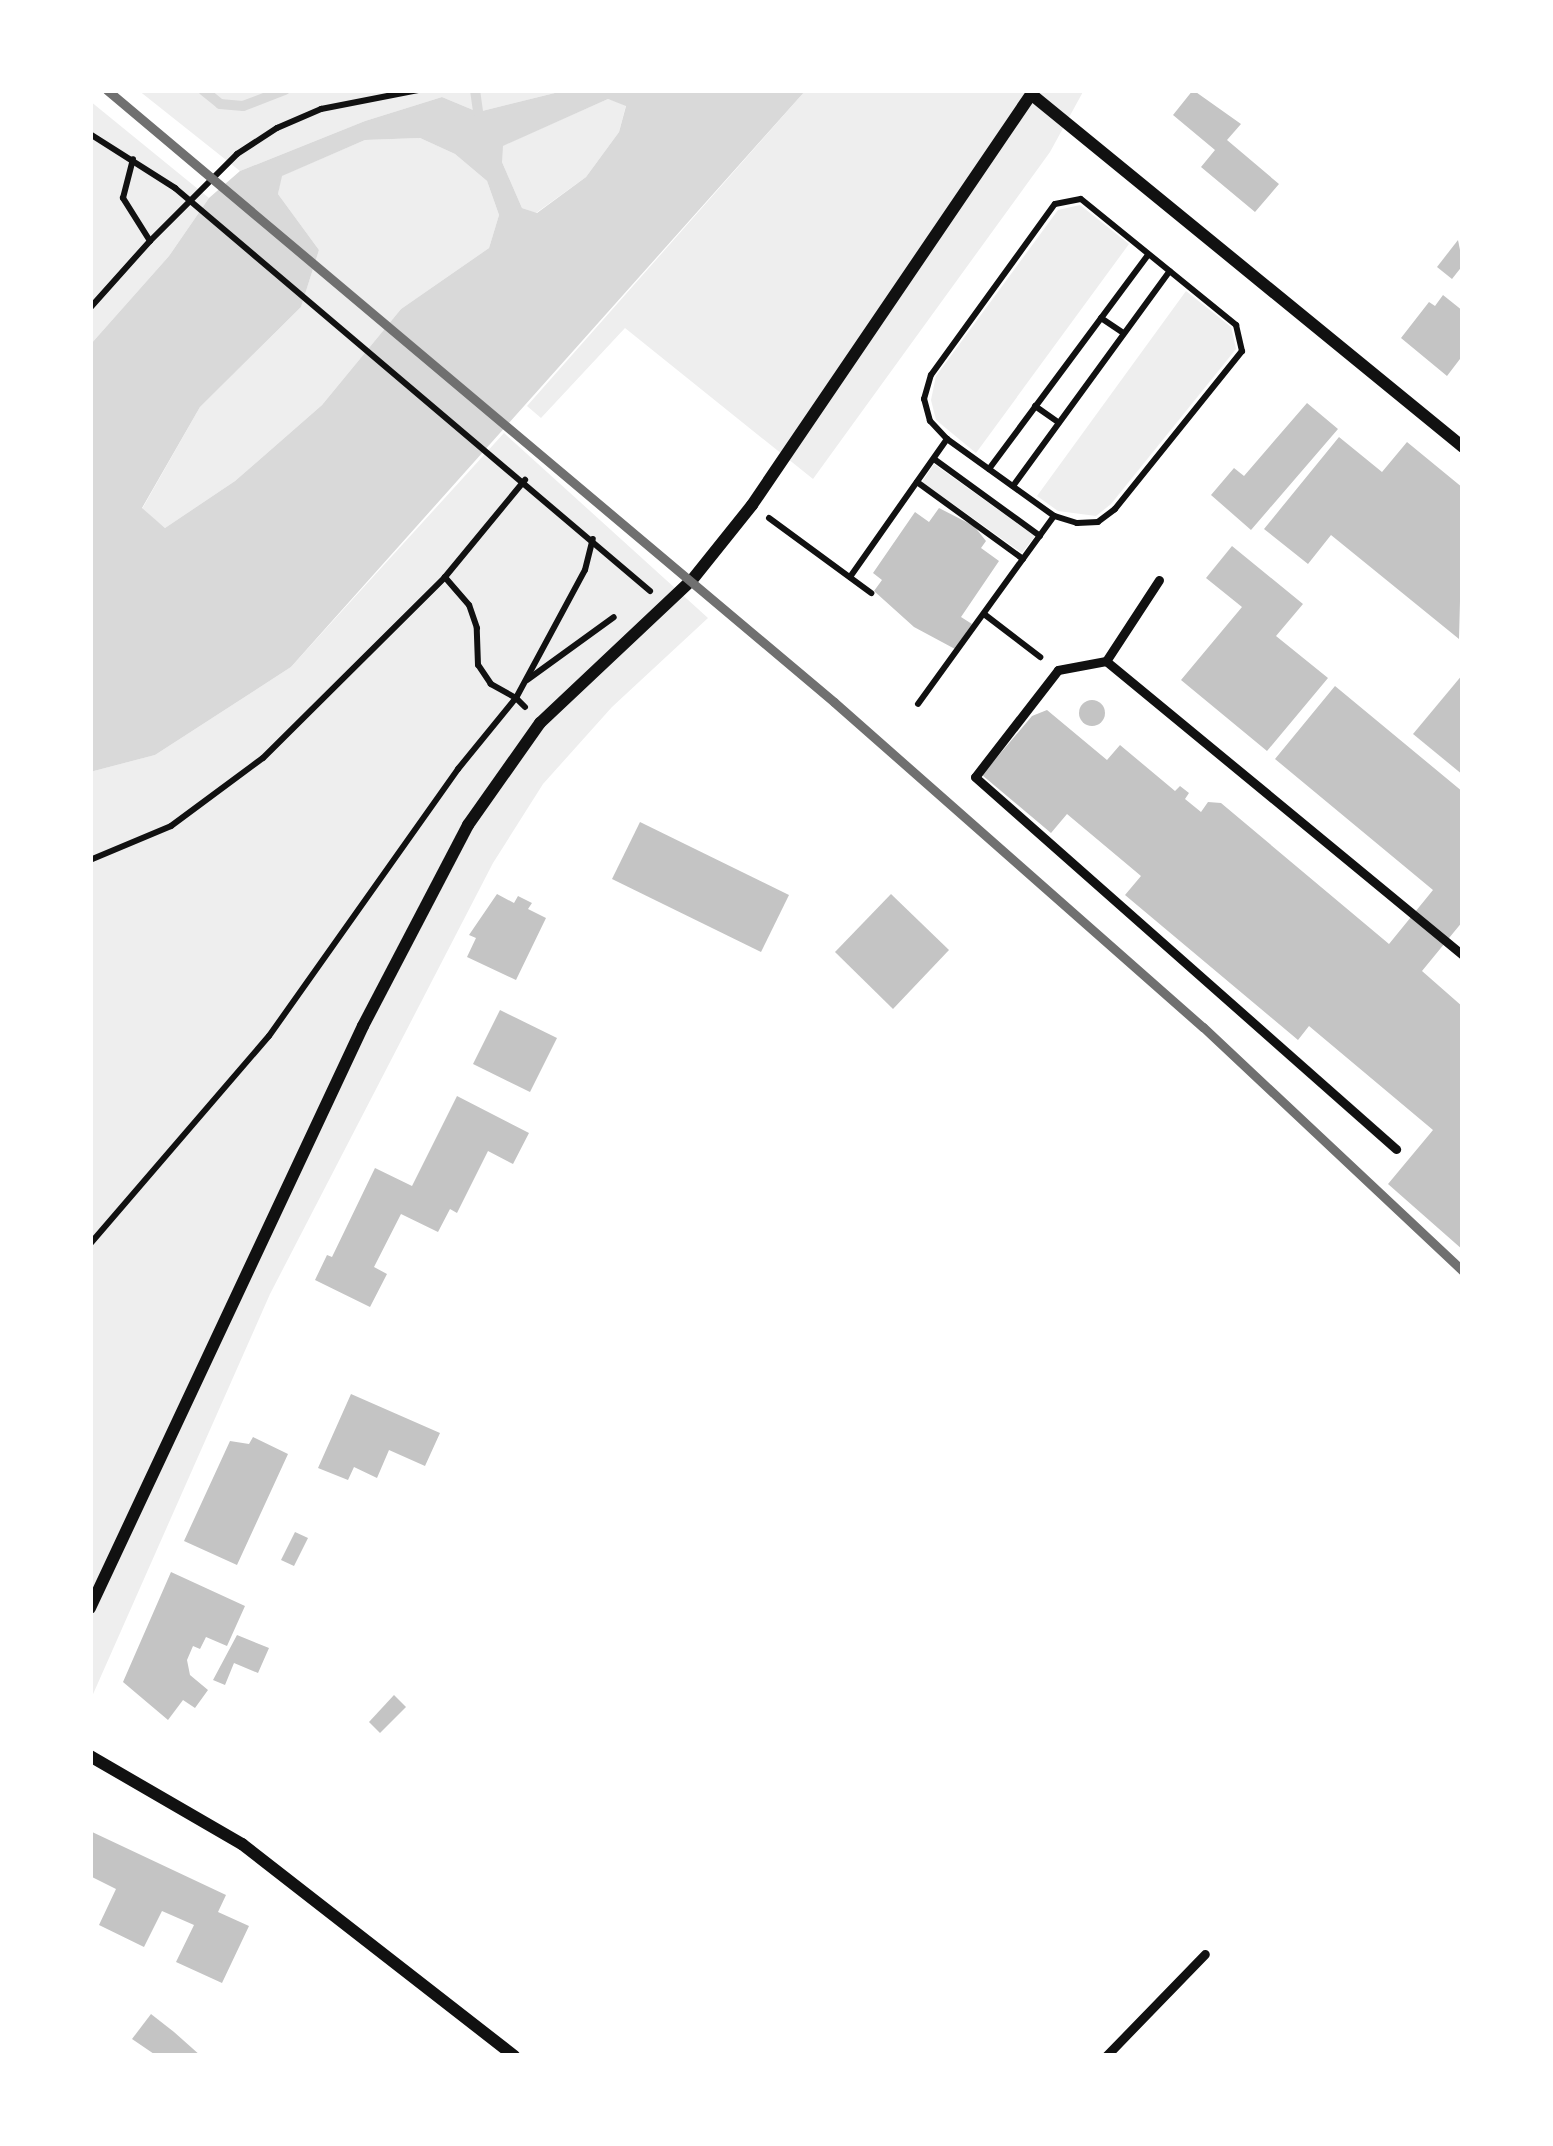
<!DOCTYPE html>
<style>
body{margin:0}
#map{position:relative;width:1553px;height:2146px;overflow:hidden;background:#fff;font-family:Lora,serif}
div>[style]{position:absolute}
.green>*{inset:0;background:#eee}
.water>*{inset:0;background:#d9d9d9}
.stream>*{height:10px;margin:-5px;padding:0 5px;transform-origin:5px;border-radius:5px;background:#d9d9d9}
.building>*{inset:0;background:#c4c4c4}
.round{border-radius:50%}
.path>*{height:6px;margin:-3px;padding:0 3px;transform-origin:3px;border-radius:3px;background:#111}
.service>*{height:9px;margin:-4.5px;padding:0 4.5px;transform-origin:4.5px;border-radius:4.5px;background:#111}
.minor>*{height:12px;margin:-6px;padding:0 6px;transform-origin:6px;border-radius:6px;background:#111}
.rail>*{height:9px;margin:-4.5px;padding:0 4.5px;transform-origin:4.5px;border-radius:4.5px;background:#707070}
span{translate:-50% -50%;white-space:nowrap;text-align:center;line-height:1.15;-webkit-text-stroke:12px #fff;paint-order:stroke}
.frame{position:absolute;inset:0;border:93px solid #fff;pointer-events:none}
</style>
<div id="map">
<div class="green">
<div style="clip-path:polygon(138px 90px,567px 90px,478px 112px,442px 97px,365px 121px,240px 171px)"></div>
<div style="clip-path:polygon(806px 90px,1084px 90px,1050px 152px,813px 479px,625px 328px,541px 418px,527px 406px)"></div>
<div style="clip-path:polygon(608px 99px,626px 105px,619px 132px,586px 177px,536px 213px,522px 208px,502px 162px,502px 146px)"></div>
<div style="clip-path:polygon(90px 101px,209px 198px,169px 256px,90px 345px)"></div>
<div style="clip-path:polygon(420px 138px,455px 154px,487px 181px,499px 215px,489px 248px,401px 309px,322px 405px,235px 481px,165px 528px,142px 509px,200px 407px,301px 307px,319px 250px,278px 194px,281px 176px,365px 140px)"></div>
<div style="clip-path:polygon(1080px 205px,1129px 244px,976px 453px,936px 420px,931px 400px,936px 376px,1058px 210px)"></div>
<div style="clip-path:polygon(1186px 291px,1231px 327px,1236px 349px,1111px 504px,1096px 516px,1058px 511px,1037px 496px)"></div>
<div style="clip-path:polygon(504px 433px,708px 618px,612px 707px,543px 784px,493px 863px,270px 1294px,90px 1701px,90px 772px,155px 755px,291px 667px)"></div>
<div style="clip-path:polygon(934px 464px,1035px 536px,1022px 553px,922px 482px)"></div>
</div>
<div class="water">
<div style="clip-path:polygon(evenodd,567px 90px,806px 90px,291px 667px,155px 755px,90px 772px,90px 345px,169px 256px,209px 198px,240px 171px,365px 121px,442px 97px,478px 112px,567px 90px,608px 99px,626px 106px,619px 132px,586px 177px,537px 213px,522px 208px,502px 162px,503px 146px,608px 99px,567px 90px,420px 138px,455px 154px,487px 181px,499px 215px,489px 248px,401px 309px,322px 405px,235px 481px,165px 528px,142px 508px,200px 407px,301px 307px,319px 250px,278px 194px,282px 176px,365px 140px,420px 138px)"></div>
</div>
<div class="stream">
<div style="left:203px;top:90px;width:22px;rotate:39deg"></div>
<div style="left:220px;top:104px;width:23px;rotate:5deg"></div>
<div style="left:243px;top:106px;width:45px;rotate:-20.9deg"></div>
<div style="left:475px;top:90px;width:22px;rotate:82deg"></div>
</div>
<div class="building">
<div style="clip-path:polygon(1193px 90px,1241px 124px,1227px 140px,1279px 184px,1255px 212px,1201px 167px,1215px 150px,1173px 115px)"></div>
<div style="clip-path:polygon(1458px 240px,1463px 265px,1452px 279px,1437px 267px)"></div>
<div style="clip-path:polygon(1443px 295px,1463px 311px,1463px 355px,1447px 376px,1401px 338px,1429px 302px,1435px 306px)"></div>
<div style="clip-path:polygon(1307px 403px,1338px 429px,1251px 530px,1211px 495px,1234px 468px,1244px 476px)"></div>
<div style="clip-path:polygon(1339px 437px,1382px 472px,1407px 442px,1463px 488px,1459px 639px,1331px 535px,1308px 564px,1264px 529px)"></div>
<div style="clip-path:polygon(939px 508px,974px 526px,986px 541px,981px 548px,999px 561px,961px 617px,972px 624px,955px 649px,914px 627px,874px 591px,882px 580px,873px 573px,915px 512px,929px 522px)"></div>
<div style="clip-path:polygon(1232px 546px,1303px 604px,1276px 636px,1328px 678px,1267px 751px,1181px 680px,1242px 607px,1206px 578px)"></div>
<div style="clip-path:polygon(1463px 674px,1463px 775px,1413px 734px)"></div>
<div style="clip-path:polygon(1335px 686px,1463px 792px,1463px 921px,1422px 971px,1463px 1007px,1463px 1250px,1388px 1184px,1433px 1130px,1309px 1026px,1298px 1040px,1125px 895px,1141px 876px,1067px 814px,1051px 833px,982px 775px,1032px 716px,1047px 710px,1107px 760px,1120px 745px,1175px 791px,1180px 786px,1189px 793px,1185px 799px,1201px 812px,1208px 802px,1221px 803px,1389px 944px,1433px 890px,1275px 759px)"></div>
<div class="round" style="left:1079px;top:700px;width:26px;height:26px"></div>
<div style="clip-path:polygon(640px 822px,789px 895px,761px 952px,612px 879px)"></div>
<div style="clip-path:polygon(497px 894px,514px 903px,518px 896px,532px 903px,528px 909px,546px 918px,516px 980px,467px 957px,476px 938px,469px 935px)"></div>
<div style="clip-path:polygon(891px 894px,949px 950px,893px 1009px,835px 952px)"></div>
<div style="clip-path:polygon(500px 1010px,557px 1038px,530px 1092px,473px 1064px)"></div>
<div style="clip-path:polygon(457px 1096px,529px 1133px,513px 1164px,488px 1151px,457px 1213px,450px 1209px,438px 1232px,401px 1214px,374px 1267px,387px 1274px,370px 1307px,315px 1280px,327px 1255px,332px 1257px,375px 1168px,412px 1186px)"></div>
<div style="clip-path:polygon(351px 1394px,440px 1433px,425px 1466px,389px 1450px,377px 1478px,354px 1467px,348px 1480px,318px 1468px)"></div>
<div style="clip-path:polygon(253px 1437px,288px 1454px,237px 1565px,184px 1541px,230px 1441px,249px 1444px)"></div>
<div style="clip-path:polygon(295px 1532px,308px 1538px,294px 1566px,281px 1560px)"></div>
<div style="clip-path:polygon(171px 1572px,245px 1606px,227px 1646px,206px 1637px,200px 1649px,193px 1646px,187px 1660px,190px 1675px,208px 1690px,195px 1708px,183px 1700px,168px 1720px,123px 1682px)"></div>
<div style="clip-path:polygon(237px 1635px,269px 1648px,258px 1673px,234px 1663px,225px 1685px,213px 1680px)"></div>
<div style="clip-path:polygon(394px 1695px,406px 1707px,380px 1733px,369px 1722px)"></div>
<div style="clip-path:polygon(90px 1831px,226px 1895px,218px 1912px,249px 1926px,222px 1983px,176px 1962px,194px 1925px,162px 1911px,144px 1947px,99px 1925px,116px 1889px,90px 1876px)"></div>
<div style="clip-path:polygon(151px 2014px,174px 2032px,201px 2056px,157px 2056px,132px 2039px)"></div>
</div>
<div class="path">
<div style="left:90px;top:134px;width:101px;rotate:32.4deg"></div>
<div style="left:175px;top:188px;width:623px;rotate:40.31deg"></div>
<div style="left:150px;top:241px;width:123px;rotate:-45deg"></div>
<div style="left:237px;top:154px;width:48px;rotate:-33deg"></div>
<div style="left:277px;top:128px;width:48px;rotate:-23.4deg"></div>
<div style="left:321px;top:109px;width:99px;rotate:-11.1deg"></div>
<div style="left:90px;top:308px;width:90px;rotate:-48.2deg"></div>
<div style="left:150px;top:241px;width:51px;rotate:-122.1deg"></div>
<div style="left:123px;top:198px;width:40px;rotate:-75.6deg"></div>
<div style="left:1101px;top:318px;width:27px;rotate:34deg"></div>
<div style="left:1035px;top:406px;width:29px;rotate:35deg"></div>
<div style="left:947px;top:439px;width:25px;rotate:-133deg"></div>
<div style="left:930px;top:421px;width:23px;rotate:-105deg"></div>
<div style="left:924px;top:399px;width:25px;rotate:-74deg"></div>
<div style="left:931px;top:375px;width:211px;rotate:-54.1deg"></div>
<div style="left:1055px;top:204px;width:26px;rotate:-11deg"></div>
<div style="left:1081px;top:199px;width:200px;rotate:39.1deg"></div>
<div style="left:1236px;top:325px;width:27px;rotate:77deg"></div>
<div style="left:1242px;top:351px;width:203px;rotate:128.8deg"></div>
<div style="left:1115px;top:509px;width:21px;rotate:143deg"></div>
<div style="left:1098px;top:522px;width:21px;rotate:177deg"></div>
<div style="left:1077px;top:523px;width:24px;rotate:-163deg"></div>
<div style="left:934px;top:459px;width:131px;rotate:36deg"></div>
<div style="left:989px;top:469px;width:267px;rotate:-53.4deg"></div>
<div style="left:917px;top:482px;width:131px;rotate:36deg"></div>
<div style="left:1013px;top:486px;width:266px;rotate:-53.9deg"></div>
<div style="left:769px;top:518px;width:127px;rotate:36.3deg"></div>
<div style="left:850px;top:577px;width:169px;rotate:-54.9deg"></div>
<div style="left:947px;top:439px;width:132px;rotate:35.7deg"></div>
<div style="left:1054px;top:516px;width:232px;rotate:125.9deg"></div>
<div style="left:984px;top:614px;width:71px;rotate:37.5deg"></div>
<div style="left:527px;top:680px;width:107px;rotate:-35.9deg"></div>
<div style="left:525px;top:707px;width:13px;rotate:-135deg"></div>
<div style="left:516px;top:698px;width:145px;rotate:-61.7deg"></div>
<div style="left:585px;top:570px;width:32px;rotate:-76deg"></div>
<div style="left:90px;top:860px;width:88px;rotate:-22.8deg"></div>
<div style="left:171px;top:826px;width:114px;rotate:-36.5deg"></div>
<div style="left:263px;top:758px;width:257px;rotate:-44.8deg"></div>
<div style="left:445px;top:577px;width:126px;rotate:-50.5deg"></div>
<div style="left:90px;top:1244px;width:274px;rotate:-49.3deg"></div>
<div style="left:269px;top:1036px;width:327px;rotate:-54.7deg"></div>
<div style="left:458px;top:769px;width:92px;rotate:-50.8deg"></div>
<div style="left:516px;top:698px;width:29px;rotate:-151deg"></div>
<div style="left:491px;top:684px;width:23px;rotate:-124deg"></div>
<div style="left:478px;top:665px;width:37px;rotate:-92deg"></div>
<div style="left:477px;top:628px;width:24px;rotate:-109deg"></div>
<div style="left:469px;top:605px;width:37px;rotate:-131deg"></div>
</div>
<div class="service">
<div style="left:1159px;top:580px;width:97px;rotate:123.2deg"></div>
<div style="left:1106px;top:661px;width:49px;rotate:169.4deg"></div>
<div style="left:1058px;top:670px;width:135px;rotate:127.8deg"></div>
<div style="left:975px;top:777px;width:562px;rotate:41.46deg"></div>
<div style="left:1106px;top:661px;width:462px;rotate:39.5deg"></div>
<div style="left:1106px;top:2056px;width:142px;rotate:-45.9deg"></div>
</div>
<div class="minor">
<div style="left:1031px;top:94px;width:558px;rotate:39.25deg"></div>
<div style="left:90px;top:1608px;width:643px;rotate:-64.87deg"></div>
<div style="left:363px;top:1026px;width:227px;rotate:-62.4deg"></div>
<div style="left:468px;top:825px;width:125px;rotate:-54.8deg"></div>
<div style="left:540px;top:723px;width:209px;rotate:-43.3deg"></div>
<div style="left:692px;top:580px;width:96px;rotate:-51.3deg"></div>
<div style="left:752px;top:505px;width:502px;rotate:-55.8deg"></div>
<div style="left:90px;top:1756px;width:176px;rotate:30.1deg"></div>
<div style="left:242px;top:1844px;width:345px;rotate:37.9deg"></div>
</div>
<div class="rail">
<div style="left:107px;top:90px;width:950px;rotate:40.09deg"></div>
<div style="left:834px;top:702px;width:492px;rotate:41.4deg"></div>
<div style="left:1203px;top:1027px;width:357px;rotate:43.2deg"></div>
</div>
<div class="frame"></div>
</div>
